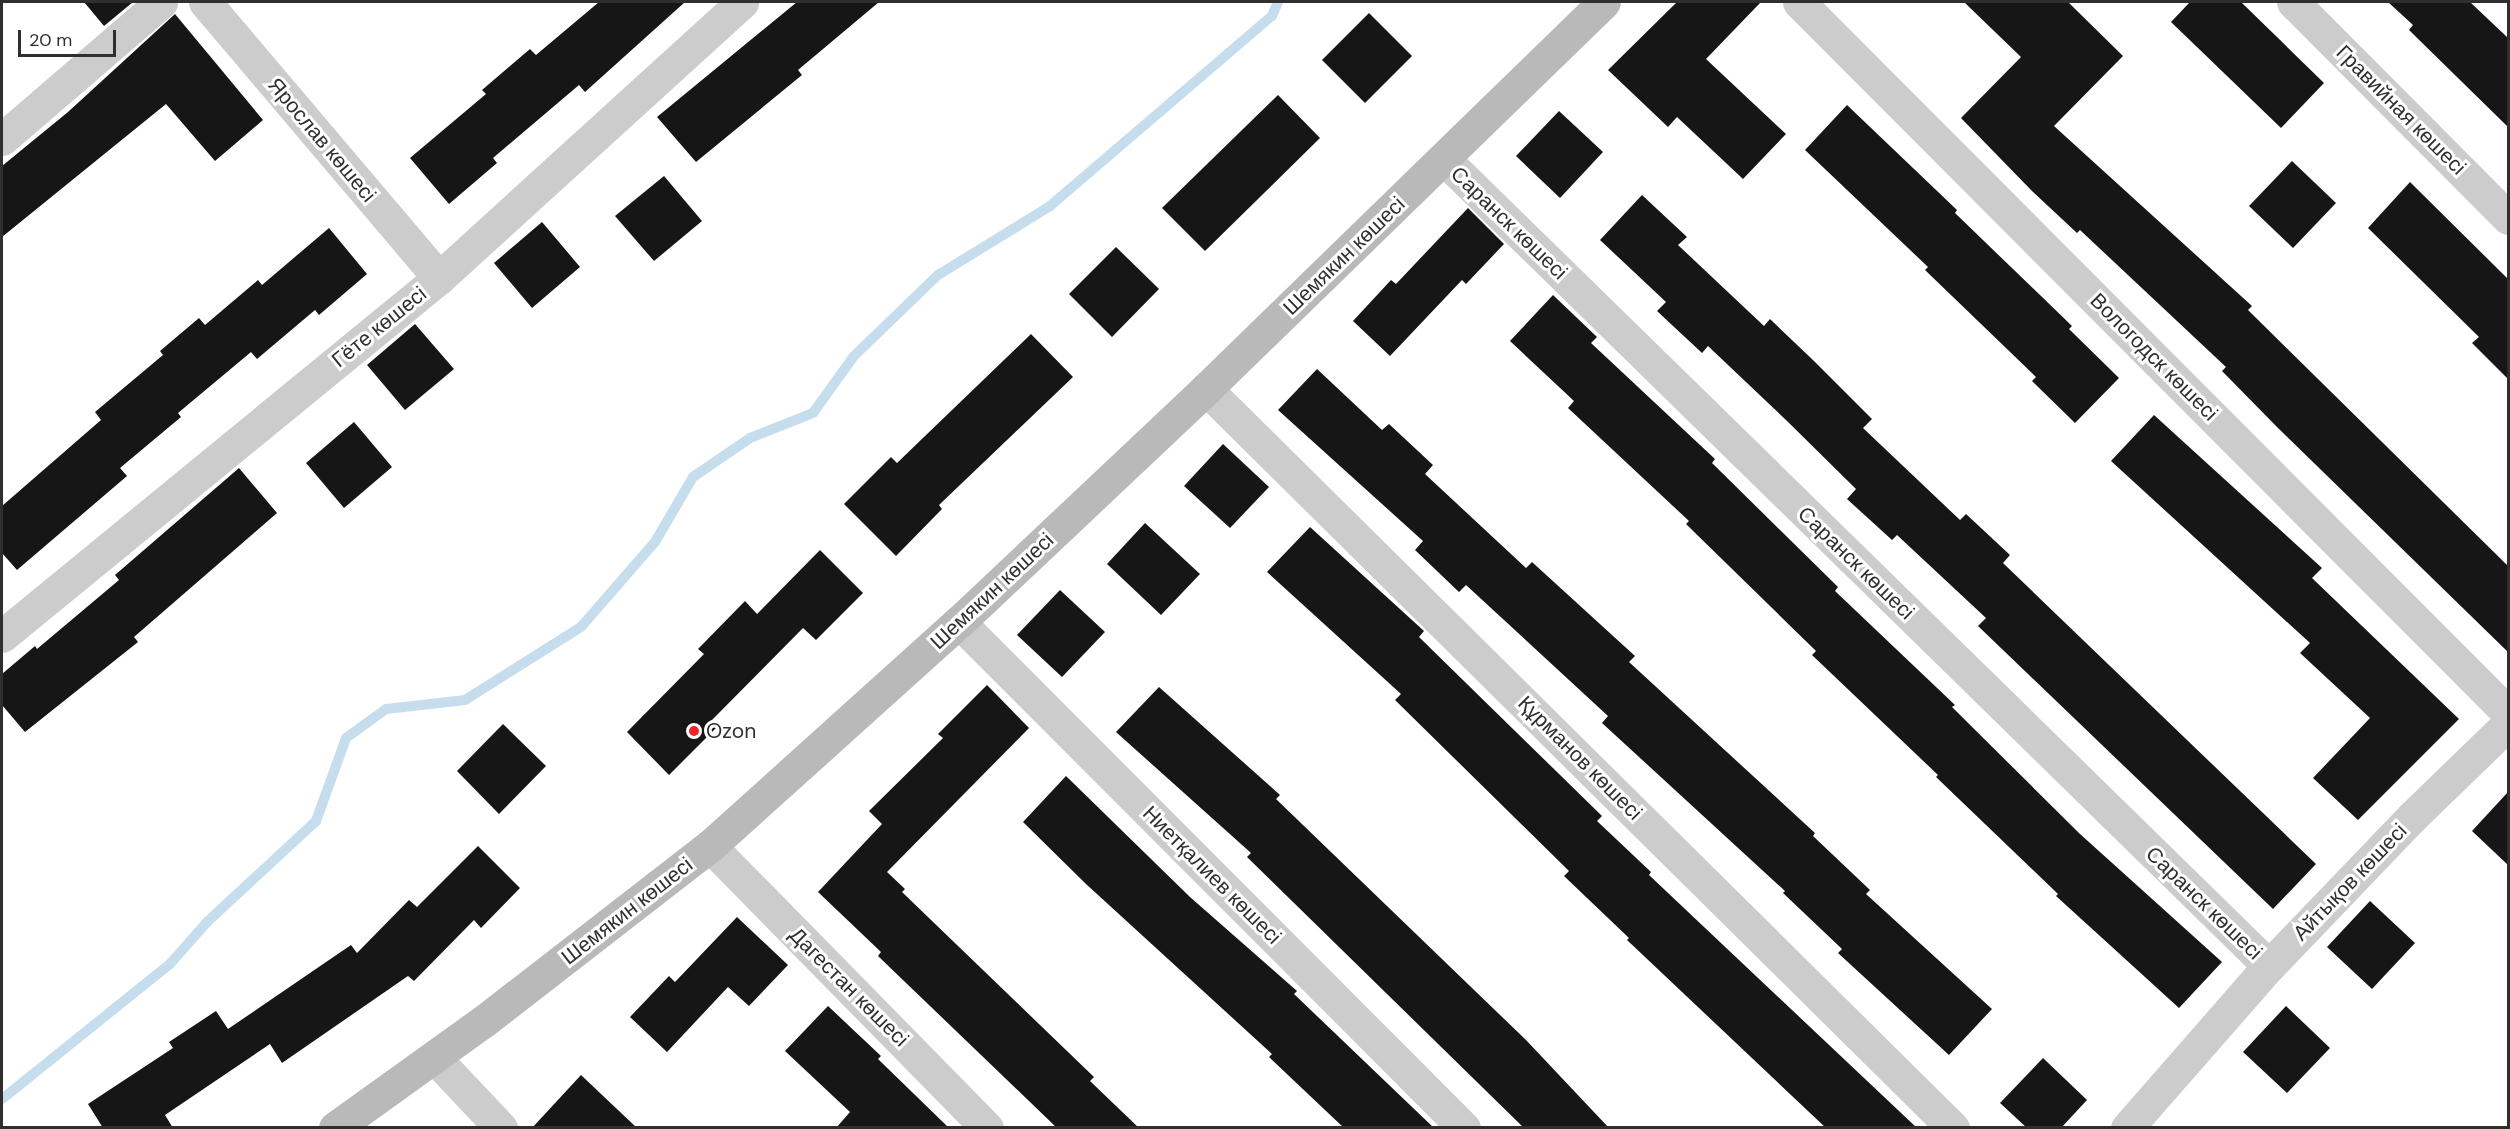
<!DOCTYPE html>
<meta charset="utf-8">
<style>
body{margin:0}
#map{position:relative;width:2510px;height:1129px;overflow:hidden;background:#fff;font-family:"DM Sans",sans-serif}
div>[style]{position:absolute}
.stream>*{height:10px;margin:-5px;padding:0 5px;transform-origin:5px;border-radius:5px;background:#c6ddee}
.building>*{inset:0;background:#161616}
.street>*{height:33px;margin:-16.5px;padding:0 16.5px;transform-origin:16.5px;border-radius:16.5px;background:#ccc}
.secondary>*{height:33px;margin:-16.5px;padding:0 16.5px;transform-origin:16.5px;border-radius:16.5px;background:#b9b9b9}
.dots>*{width:16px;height:16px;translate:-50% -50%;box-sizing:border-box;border:3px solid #fff;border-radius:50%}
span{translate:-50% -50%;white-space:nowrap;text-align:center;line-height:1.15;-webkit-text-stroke:6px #fff;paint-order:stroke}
.street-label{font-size:21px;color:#2f2f2f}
.poi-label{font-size:21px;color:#2f2f2f}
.left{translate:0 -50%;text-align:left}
.frame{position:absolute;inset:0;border:3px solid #2f2f2f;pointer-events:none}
.scale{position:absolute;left:18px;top:30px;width:98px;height:27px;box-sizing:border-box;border:3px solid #2f2f2f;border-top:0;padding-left:8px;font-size:18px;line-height:21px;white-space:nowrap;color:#2f2f2f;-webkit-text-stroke:4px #fff;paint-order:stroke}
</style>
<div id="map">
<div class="stream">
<div style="left:2px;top:1099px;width:216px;rotate:-38.8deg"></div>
<div style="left:170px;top:964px;width:56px;rotate:-48.6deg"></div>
<div style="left:207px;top:922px;width:149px;rotate:-42.8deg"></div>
<div style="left:316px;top:821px;width:88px;rotate:-70.1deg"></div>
<div style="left:346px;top:738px;width:49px;rotate:-35.9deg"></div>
<div style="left:386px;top:709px;width:80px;rotate:-6.5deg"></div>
<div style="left:465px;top:700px;width:137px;rotate:-32.2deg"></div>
<div style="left:581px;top:627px;width:113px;rotate:-49deg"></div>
<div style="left:655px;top:542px;width:75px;rotate:-59.7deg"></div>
<div style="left:693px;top:477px;width:69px;rotate:-34.4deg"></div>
<div style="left:750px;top:438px;width:68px;rotate:-21.6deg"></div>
<div style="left:813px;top:413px;width:70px;rotate:-54.3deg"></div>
<div style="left:854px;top:356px;width:117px;rotate:-44deg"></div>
<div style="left:938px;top:275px;width:132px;rotate:-31.6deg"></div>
<div style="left:1050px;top:206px;width:292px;rotate:-40.6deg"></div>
<div style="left:1272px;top:16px;width:15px;rotate:-67deg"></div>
</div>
<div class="building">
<div style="clip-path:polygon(84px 2px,133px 2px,104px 26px)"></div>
<div style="clip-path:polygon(599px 2px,685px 2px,585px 92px,579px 85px,493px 158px,497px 163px,449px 204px,410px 158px,486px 94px,482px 90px,530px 49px,536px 55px)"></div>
<div style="clip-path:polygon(797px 2px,879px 2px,798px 70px,802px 75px,696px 162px,657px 117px)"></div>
<div style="clip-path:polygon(1677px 2px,1761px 2px,1706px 59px,1786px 134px,1743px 179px,1677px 117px,1668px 127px,1608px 70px)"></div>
<div style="clip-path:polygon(1964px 2px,2068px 2px,2123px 56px,2054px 126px,2252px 306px,2248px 310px,2508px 566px,2508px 652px,2278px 428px,2222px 371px,2226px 367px,2080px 230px,2077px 233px,2032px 191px,1961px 118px,2021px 57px)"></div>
<div style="clip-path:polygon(2190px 2px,2241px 2px,2324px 83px,2281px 128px,2171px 22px)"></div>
<div style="clip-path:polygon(2388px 2px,2470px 2px,2508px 38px,2508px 127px,2409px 30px,2413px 25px)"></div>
<div style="clip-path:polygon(1369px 13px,1412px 56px,1365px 103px,1322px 60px)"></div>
<div style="clip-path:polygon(175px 14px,263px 120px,215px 161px,166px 104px,2px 237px,2px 166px,68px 112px)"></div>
<div style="clip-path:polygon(1278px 95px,1320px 138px,1205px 251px,1162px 208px)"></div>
<div style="clip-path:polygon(1847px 105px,1957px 210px,1955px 213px,2072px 326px,2069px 329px,2119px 378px,2075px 423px,2032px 381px,2036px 377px,1925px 270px,1928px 267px,1805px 150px)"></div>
<div style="clip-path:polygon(1559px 111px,1603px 152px,1560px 198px,1516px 156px)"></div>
<div style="clip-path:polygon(2292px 161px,2336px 203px,2293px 248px,2249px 206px)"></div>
<div style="clip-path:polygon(664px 176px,702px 221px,654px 261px,615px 216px)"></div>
<div style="clip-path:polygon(2410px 182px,2508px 279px,2508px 379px,2472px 343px,2479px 337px,2368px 228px)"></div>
<div style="clip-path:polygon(1642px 195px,1687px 237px,1678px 245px,1764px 326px,1770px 319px,1814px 361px,1872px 419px,1863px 428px,1960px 520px,1966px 514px,2010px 555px,2003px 563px,2316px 864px,2273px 909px,1978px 626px,1986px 618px,1897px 535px,1892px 540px,1847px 499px,1856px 489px,1786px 420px,1708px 346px,1702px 353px,1657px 311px,1666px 302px,1600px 240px)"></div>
<div style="clip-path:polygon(1468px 208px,1504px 244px,1466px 284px,1462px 280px,1390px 356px,1353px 321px,1391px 280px,1396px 284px)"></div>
<div style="clip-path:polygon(542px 222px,580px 267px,532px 308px,494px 263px)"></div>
<div style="clip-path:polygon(329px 228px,367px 274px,319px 315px,315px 310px,257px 359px,251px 352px,178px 413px,181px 417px,120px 468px,127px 476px,17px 570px,2px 553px,2px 506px,101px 420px,95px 412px,163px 355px,160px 351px,199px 318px,205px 325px,258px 280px,262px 285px)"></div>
<div style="clip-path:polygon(1116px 247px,1159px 289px,1112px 337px,1069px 294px)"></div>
<div style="clip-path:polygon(1553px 295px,1597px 337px,1591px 343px,1715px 459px,1712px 463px,1838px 587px,1835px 591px,1955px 705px,1952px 707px,2080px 834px,2222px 962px,2179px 1008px,2056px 896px,2058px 894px,1936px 777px,1938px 775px,1812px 655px,1816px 651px,1686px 524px,1689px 521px,1568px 408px,1574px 401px,1510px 341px)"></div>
<div style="clip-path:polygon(415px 324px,454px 369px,405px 410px,367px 365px)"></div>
<div style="clip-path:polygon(1031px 334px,1073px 377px,939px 505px,942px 509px,896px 556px,844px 504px,891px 457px,897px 463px)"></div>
<div style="clip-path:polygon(1317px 369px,1382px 430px,1389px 424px,1433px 465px,1425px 474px,1526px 568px,1532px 562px,1635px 656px,1629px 662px,1815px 833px,1813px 836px,1870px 890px,1866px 894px,1992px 1009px,1949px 1055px,1838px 953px,1842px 949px,1783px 893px,1785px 891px,1602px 723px,1608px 716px,1466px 585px,1459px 592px,1415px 550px,1423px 541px,1278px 410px)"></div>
<div style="clip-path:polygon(2154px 415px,2322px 568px,2312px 578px,2459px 719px,2358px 820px,2313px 778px,2370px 718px,2300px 653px,2310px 643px,2111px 461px)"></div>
<div style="clip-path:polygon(354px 422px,392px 467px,344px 508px,306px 463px)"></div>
<div style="clip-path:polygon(1223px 444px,1269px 487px,1230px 528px,1184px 486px)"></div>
<div style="clip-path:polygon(239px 468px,277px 513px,134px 637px,138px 642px,25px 732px,2px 705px,2px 674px,35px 646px,37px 649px,119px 580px,115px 575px)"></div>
<div style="clip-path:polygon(1145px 523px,1200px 574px,1161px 615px,1107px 564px)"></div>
<div style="clip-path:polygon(1310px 527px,1424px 631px,1419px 637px,1602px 816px,1597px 821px,1651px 872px,1649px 875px,1917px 1128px,1826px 1128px,1627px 940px,1629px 938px,1564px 876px,1569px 871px,1395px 700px,1401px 694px,1267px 572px)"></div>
<div style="clip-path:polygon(820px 550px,863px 593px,816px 640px,803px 628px,710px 722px,716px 728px,669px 775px,627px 732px,704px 654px,698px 649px,745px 601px,757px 614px)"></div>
<div style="clip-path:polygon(1060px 590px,1105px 632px,1062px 677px,1017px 635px)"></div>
<div style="clip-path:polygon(987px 685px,1029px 728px,887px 872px,905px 889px,902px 892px,1094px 1077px,1090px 1081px,1139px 1128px,1057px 1128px,878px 956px,881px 952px,818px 892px,882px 824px,869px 811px,943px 738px,938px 734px)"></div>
<div style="clip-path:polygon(1159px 687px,1280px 795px,1276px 799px,1526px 1040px,1609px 1128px,1524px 1128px,1247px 857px,1251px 853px,1116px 732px)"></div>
<div style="clip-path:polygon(503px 724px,546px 766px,499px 814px,457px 771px)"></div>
<div style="clip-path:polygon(1066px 776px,1190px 897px,1297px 991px,1294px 994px,1434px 1128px,1344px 1128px,1269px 1057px,1272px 1054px,1086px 884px,1023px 822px)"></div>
<div style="clip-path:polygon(2508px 792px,2508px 865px,2472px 831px)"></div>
<div style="clip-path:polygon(478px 846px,520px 888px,481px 928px,474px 920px,414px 981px,408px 976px,282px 1063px,270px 1044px,165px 1115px,173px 1128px,103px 1128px,88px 1104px,173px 1048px,169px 1042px,216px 1011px,228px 1029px,351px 945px,357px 953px,409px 900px,417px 907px)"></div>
<div style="clip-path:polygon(2370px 901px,2415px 943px,2372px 989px,2327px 947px)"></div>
<div style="clip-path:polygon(737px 917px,788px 965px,749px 1006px,728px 987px,667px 1052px,630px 1017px,669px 976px,675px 982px)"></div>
<div style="clip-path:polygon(828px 1006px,881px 1056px,878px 1059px,949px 1128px,836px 1128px,850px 1112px,785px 1051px)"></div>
<div style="clip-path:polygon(2286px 1006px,2330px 1048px,2287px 1093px,2243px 1052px)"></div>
<div style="clip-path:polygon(2043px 1058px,2087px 1100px,2061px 1128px,2027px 1128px,2000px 1103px)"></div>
<div style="clip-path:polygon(581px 1075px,637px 1128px,532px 1128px)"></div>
</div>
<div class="street">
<div style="left:205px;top:2px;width:362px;rotate:49.7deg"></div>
<div style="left:1799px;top:2px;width:1004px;rotate:45.08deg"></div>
<div style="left:2293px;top:2px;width:305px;rotate:45.1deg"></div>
<div style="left:2px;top:139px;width:210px;rotate:-40.7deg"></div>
<div style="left:1444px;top:159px;width:1154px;rotate:44.37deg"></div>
<div style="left:1206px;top:389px;width:1051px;rotate:44.69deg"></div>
<div style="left:959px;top:622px;width:715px;rotate:45.06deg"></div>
<div style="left:2px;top:636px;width:565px;rotate:-39.33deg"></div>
<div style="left:439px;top:278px;width:410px;rotate:-42.3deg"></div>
<div style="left:710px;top:846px;width:395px;rotate:45.5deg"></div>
<div style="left:434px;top:1057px;width:98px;rotate:46.7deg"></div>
<div style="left:2127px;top:1128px;width:215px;rotate:-48.8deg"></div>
<div style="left:2269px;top:966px;width:207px;rotate:-46.2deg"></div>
<div style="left:2412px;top:817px;width:134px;rotate:-44.1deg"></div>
</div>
<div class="secondary">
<div style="left:335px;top:1128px;width:183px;rotate:-35.7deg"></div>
<div style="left:484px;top:1021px;width:286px;rotate:-37.8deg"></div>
<div style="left:710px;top:846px;width:335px;rotate:-42deg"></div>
<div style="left:959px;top:622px;width:340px;rotate:-43.3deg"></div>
<div style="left:1206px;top:389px;width:555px;rotate:-44.2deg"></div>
</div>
<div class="dots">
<div style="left:694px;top:731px;background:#f32428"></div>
</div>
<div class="street-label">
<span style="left:2401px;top:110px;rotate:45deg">Гравийная көшесі</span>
<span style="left:322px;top:140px;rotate:50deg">Ярослав көшесі</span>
<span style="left:1509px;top:223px;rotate:44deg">Саранск көшесі</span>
<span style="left:1344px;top:256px;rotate:-44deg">Шемякин көшесі</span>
<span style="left:379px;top:327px;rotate:-39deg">Гёте көшесі</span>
<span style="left:2154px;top:357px;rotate:45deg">Вологодск көшесі</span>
<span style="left:1856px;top:563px;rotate:44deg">Саранск көшесі</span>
<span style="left:992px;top:591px;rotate:-43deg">Шемякин көшесі</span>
<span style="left:1580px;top:758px;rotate:45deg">Құрманов көшесі</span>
<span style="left:1212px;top:875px;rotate:45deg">Ниетқалиев көшесі</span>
<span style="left:2350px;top:882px;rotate:-46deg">Айтықов көшесі</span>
<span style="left:2204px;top:903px;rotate:44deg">Саранск көшесі</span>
<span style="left:627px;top:911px;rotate:-38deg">Шемякин көшесі</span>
<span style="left:849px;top:987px;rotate:45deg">Дагестан көшесі</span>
</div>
<div class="poi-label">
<span class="left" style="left:706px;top:731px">Ozon</span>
</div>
<div class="frame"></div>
<div class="scale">20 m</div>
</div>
